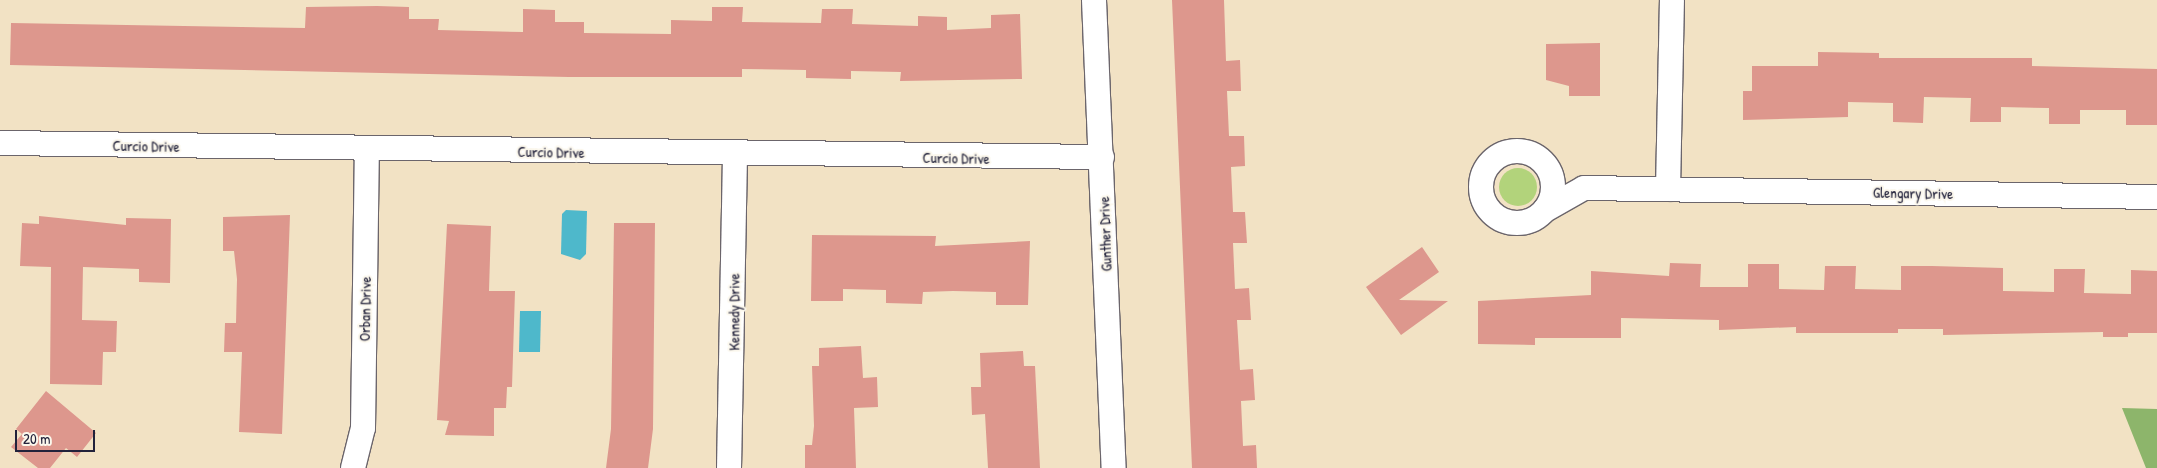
<!DOCTYPE html>
<style>
body{margin:0}
#map{position:relative;width:2157px;height:468px;overflow:hidden;background:#f2e2c4;font-family:"Patrick Hand",sans-serif}
div>[style]{position:absolute}
.green>*{inset:0;background:#b2d37b}
.round{border-radius:50%}
.forest>*{inset:0;background:#8db56b}
.water>*{inset:0;background:#4eb8cb}
.building>*{inset:0;background:#dd978d}
.roads{filter:drop-shadow(1px 0 #6b656b) drop-shadow(-1px 0 #6b656b) drop-shadow(0 1px #6b656b) drop-shadow(0 -1px #6b656b)}
.street>*{height:24px;margin:-12px;padding:0 12px;transform-origin:12px;border-radius:12px;background:#fff}
.street>.ring{margin:-12px;padding:0;box-sizing:content-box;background:none;border:24px solid #fff;border-radius:50%}
span{translate:-50% -50%;white-space:nowrap;text-align:center;line-height:1.15;-webkit-text-stroke:4px #fbf7ec;paint-order:stroke}
.street-label{font-size:15px;color:#22223b}
.scale{position:absolute;left:15px;top:430px;width:80px;height:22px;box-sizing:border-box;border:2px solid #22223b;border-top:0;padding-left:6px;font-size:15px;line-height:18px;white-space:nowrap;color:#22223b;-webkit-text-stroke:4px #fbf7ec;paint-order:stroke}
</style>
<div id="map">
<div class="green">
<div class="round" style="left:1499px;top:168px;width:38px;height:38px"></div>
</div>
<div class="forest">
<div style="clip-path:polygon(2122px 408px,2157px 409px,2157px 468px,2146px 468px)"></div>
</div>
<div class="water">
<div style="clip-path:polygon(566px 210px,587px 211px,586px 254px,580px 260px,561px 254px,562px 214px)"></div>
<div style="clip-path:polygon(520px 311px,541px 311px,540px 352px,519px 352px)"></div>
</div>
<div class="building">
<div style="clip-path:polygon(1172px 0,1224px 0,1226px 61px,1240px 60px,1241px 91px,1227px 91px,1229px 136px,1244px 136px,1245px 166px,1231px 167px,1233px 212px,1245px 212px,1247px 243px,1233px 243px,1235px 289px,1249px 288px,1251px 320px,1237px 320px,1240px 370px,1253px 369px,1255px 400px,1241px 401px,1243px 446px,1256px 445px,1257px 468px,1192px 468px)"></div>
<div style="clip-path:polygon(377px 6px,409px 7px,409px 19px,439px 19px,438px 30px,523px 32px,523px 9px,555px 10px,555px 22px,584px 22px,584px 33px,671px 34px,671px 20px,712px 21px,712px 7px,743px 7px,742px 22px,821px 23px,822px 9px,853px 9px,852px 24px,918px 26px,918px 16px,947px 17px,947px 30px,991px 28px,991px 15px,1020px 14px,1022px 79px,900px 81px,901px 72px,851px 71px,851px 79px,806px 78px,806px 70px,742px 69px,742px 77px,569px 77px,10px 65px,11px 23px,305px 28px,306px 7px)"></div>
<div style="clip-path:polygon(1600px 43px,1600px 96px,1569px 96px,1569px 86px,1546px 80px,1546px 44px)"></div>
<div style="clip-path:polygon(1818px 52px,1879px 53px,1879px 58px,2032px 58px,2032px 66px,2157px 69px,2157px 125px,2126px 125px,2126px 110px,2080px 110px,2080px 124px,2049px 124px,2049px 108px,2001px 107px,2001px 122px,1970px 122px,1971px 98px,1924px 97px,1923px 123px,1893px 122px,1893px 103px,1848px 102px,1848px 117px,1743px 120px,1743px 91px,1752px 91px,1752px 66px,1818px 66px)"></div>
<div style="clip-path:polygon(290px 215px,282px 434px,239px 432px,242px 352px,224px 352px,225px 323px,236px 323px,237px 279px,234px 251px,223px 251px,223px 217px)"></div>
<div style="clip-path:polygon(39px 216px,126px 225px,126px 218px,171px 219px,170px 283px,139px 282px,139px 269px,83px 267px,82px 320px,117px 321px,116px 352px,103px 352px,102px 385px,50px 384px,51px 267px,20px 266px,22px 223px,39px 224px)"></div>
<div style="clip-path:polygon(614px 223px,655px 223px,653px 429px,648px 468px,606px 468px,611px 429px)"></div>
<div style="clip-path:polygon(447px 224px,491px 226px,489px 291px,515px 291px,512px 387px,507px 387px,506px 408px,494px 408px,494px 436px,445px 435px,449px 421px,437px 420px)"></div>
<div style="clip-path:polygon(812px 235px,936px 236px,935px 246px,1030px 241px,1028px 305px,996px 305px,996px 292px,953px 291px,923px 292px,922px 304px,886px 303px,886px 290px,843px 289px,843px 301px,811px 301px)"></div>
<div style="clip-path:polygon(1422px 247px,1439px 272px,1399px 300px,1448px 301px,1401px 335px,1366px 287px)"></div>
<div style="clip-path:polygon(1670px 263px,1701px 264px,1700px 287px,1748px 287px,1748px 264px,1779px 264px,1779px 289px,1824px 290px,1825px 266px,1856px 266px,1855px 289px,1901px 290px,1901px 266px,1932px 266px,2003px 268px,2003px 291px,2054px 292px,2054px 269px,2085px 269px,2084px 293px,2131px 294px,2131px 270px,2157px 271px,2157px 333px,2128px 333px,2128px 337px,2103px 337px,2103px 332px,1943px 335px,1943px 329px,1898px 329px,1898px 333px,1796px 333px,1796px 327px,1719px 330px,1719px 320px,1621px 318px,1621px 338px,1535px 338px,1535px 345px,1478px 344px,1478px 301px,1591px 295px,1591px 271px,1669px 276px)"></div>
<div style="clip-path:polygon(861px 346px,863px 378px,877px 377px,878px 407px,854px 408px,856px 468px,805px 468px,805px 445px,812px 445px,814px 426px,812px 366px,819px 366px,819px 348px)"></div>
<div style="clip-path:polygon(1023px 351px,1024px 366px,1035px 366px,1040px 468px,988px 468px,985px 414px,972px 415px,971px 387px,981px 387px,980px 353px)"></div>
<div style="clip-path:polygon(46px 391px,96px 433px,77px 457px,66px 448px,50px 468px,38px 468px,11px 447px,22px 434px,16px 429px)"></div>
</div>
<div class="roads">
<div class="street">
<div style="left:1094px;top:0;width:468px;rotate:87.6deg"></div>
<div style="left:0;top:143px;width:1102px;rotate:0.73deg"></div>
<div class="ring" style="left:1481px;top:151px;width:48px;height:48px"></div>
<div style="left:1668px;top:189px;width:189px;rotate:-88.8deg"></div>
<div style="left:1545px;top:210px;width:45px;rotate:-29.4deg"></div>
<div style="left:1584px;top:188px;width:573px;rotate:0.9deg"></div>
<div style="left:353px;top:468px;width:41px;rotate:-76deg"></div>
<div style="left:363px;top:428px;width:279px;rotate:-89.2deg"></div>
<div style="left:729px;top:468px;width:313px;rotate:-88.9deg"></div>
</div>
</div>
<div class="street-label">
<span style="left:146px;top:146px;rotate:1deg">Curcio Drive</span>
<span style="left:551px;top:152px;rotate:1deg">Curcio Drive</span>
<span style="left:956px;top:158px;rotate:1deg">Curcio Drive</span>
<span style="left:1913px;top:193px;rotate:1deg">Glengary Drive</span>
<span style="left:1105px;top:234px;rotate:-92deg">Gunther Drive</span>
<span style="left:365px;top:309px;rotate:-89deg">Orban Drive</span>
<span style="left:734px;top:312px;rotate:-90deg">Kennedy Drive</span>
</div>
<div class="scale">20 m</div>
</div>
